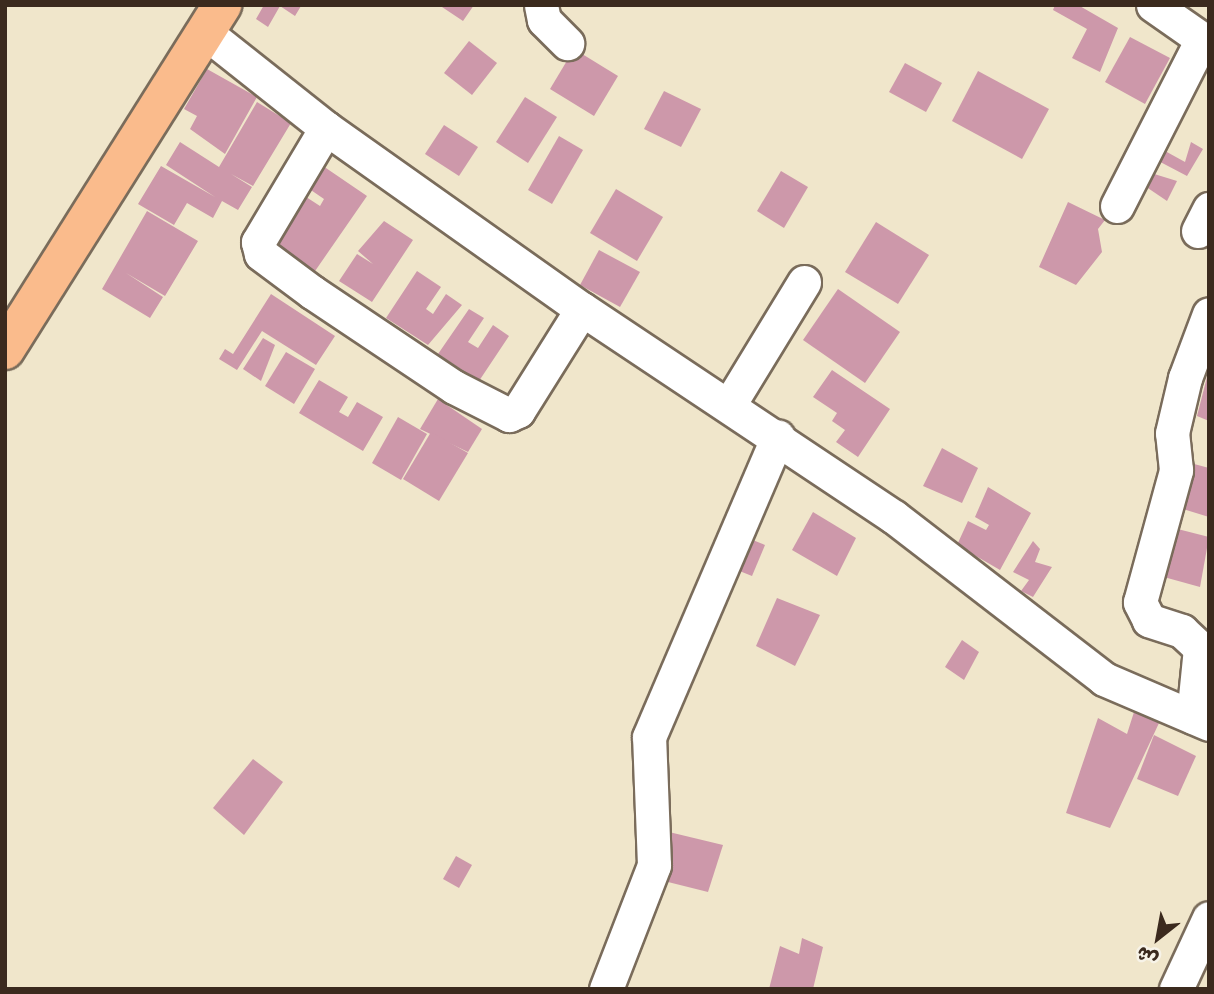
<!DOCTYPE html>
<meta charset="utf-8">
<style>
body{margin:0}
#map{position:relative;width:1214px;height:994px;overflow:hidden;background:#f0e6cb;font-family:Pangolin,"Playpen Sans Arabic",sans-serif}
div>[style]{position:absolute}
.building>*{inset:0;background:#cd98aa}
.roads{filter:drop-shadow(2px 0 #7a6c5b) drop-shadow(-2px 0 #7a6c5b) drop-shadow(0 2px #7a6c5b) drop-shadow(0 -2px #7a6c5b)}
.minor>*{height:33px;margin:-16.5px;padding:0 16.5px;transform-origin:16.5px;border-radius:16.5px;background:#fff}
.major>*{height:38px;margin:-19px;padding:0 19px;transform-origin:19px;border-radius:19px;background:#fabb8c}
span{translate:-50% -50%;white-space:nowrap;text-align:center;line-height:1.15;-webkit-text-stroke:5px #f7f3e8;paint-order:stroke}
.frame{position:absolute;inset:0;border:7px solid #3b2a1e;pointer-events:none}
.north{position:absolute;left:1123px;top:903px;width:70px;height:70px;-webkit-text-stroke:5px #f7f3e8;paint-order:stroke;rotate:211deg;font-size:19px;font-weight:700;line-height:28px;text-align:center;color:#3b2a1e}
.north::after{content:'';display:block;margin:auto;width:24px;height:32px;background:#3b2a1e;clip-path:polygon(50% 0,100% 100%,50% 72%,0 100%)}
</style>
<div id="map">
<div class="building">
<div style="clip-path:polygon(264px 5px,300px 5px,301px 6px,295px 16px,280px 6px,268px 27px,256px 19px)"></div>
<div style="clip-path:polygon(439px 5px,474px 5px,463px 21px)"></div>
<div style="clip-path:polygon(1055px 5px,1078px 5px,1118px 28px,1100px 72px,1072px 58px,1087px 29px,1053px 10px)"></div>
<div style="clip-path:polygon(1130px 37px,1170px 58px,1145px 104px,1105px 82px)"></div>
<div style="clip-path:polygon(469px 41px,497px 63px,472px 95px,444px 73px)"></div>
<div style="clip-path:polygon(574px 49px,618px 76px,594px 116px,550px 89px)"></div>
<div style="clip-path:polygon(905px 63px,942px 83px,926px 112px,889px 92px)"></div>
<div style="clip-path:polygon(207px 69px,257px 97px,225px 154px,190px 129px,197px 116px,184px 109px)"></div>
<div style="clip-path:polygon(978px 71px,1049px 109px,1022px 159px,952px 121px)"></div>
<div style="clip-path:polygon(664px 91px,701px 109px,681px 147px,644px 129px)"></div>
<div style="clip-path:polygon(525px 97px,557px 117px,528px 163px,496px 142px)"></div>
<div style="clip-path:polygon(257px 102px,291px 123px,253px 186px,231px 174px,252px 187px,238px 210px,222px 201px,213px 218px,187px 203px,174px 225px,138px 204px,161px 166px,215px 197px,166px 165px,180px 142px,219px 167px)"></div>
<div style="clip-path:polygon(444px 125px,478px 147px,459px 176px,425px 154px)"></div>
<div style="clip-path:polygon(559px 136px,583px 150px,552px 204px,528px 190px)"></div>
<div style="clip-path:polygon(1191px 142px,1203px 149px,1187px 176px,1147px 155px,1156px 146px,1185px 162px)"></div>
<div style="clip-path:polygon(323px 166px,367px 196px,313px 274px,256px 235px,300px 193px,320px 206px,324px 199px,305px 186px)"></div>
<div style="clip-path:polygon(781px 171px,808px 187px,784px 228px,757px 211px)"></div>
<div style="clip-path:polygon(1151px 173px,1177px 181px,1167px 201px,1136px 180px)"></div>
<div style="clip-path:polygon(616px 189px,663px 217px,637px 261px,590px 233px)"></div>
<div style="clip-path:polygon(1068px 202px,1105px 220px,1098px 229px,1102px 252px,1076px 285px,1039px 267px)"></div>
<div style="clip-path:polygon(147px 211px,198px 241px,165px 296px,126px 273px,163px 297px,150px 318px,102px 289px)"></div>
<div style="clip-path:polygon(384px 221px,413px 240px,372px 302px,339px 281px,357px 254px,373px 264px,358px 251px)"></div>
<div style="clip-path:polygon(876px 222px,929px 255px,898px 304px,845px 272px)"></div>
<div style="clip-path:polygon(599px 250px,640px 272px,620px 307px,580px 285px)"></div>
<div style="clip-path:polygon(417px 271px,441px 287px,426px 309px,433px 314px,446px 294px,462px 305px,428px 345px,386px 318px)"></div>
<div style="clip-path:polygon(838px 289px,900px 332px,865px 383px,803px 340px)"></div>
<div style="clip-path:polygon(271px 294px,335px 336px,316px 365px,262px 331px,237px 370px,219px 359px,225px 349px,233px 354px)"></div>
<div style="clip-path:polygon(469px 309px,484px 318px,468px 342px,478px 348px,493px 325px,509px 336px,479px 381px,438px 354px)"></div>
<div style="clip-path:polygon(263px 338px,275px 345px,261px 381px,243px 369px)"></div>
<div style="clip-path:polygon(286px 352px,315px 369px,294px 404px,265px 386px)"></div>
<div style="clip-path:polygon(832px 370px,890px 409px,858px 457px,836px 442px,845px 430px,832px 421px,837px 413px,813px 397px)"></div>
<div style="clip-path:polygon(1207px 377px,1209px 378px,1209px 421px,1197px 416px)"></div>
<div style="clip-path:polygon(319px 380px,348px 397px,339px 412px,348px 417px,357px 402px,383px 417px,363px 451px,299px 413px)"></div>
<div style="clip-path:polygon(438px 399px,482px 429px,468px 452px,420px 429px)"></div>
<div style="clip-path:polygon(398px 417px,427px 434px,401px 480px,372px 463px)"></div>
<div style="clip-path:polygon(431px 432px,468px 453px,439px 501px,403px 479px)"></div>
<div style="clip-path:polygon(942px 448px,978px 468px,962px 503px,923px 486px)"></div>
<div style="clip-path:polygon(1183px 461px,1209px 468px,1209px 517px,1170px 505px)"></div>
<div style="clip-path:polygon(988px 487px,1031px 513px,1000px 570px,957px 545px,968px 521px,986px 530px,989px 525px,975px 517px)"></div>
<div style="clip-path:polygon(813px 512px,856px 538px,837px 576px,792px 550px)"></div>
<div style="clip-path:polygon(1162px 525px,1209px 537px,1200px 587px,1153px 574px)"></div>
<div style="clip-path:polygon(740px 535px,765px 545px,752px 576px,727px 566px)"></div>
<div style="clip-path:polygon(1033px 541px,1040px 549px,1035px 562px,1052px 567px,1033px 597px,1021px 591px,1029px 580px,1013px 572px)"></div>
<div style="clip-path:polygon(777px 598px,820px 615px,795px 666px,756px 646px)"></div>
<div style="clip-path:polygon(962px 640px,979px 652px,964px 680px,945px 667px)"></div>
<div style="clip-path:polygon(1134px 712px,1159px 723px,1110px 828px,1066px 813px,1098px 718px,1127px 734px)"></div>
<div style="clip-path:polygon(1154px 735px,1196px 756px,1178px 796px,1137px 779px)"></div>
<div style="clip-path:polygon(253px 759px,283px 782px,244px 835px,213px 808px)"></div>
<div style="clip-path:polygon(669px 832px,723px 845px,708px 892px,660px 880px)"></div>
<div style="clip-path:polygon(456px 856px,472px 865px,459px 888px,443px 879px)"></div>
<div style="clip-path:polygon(802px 938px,823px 947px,813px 989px,769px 989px,780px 946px,799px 954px)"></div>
</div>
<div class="roads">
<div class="minor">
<div style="left:541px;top:5px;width:15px;rotate:79deg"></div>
<div style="left:544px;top:20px;width:33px;rotate:45deg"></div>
<div style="left:1153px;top:5px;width:68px;rotate:34.9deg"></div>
<div style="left:206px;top:33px;width:153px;rotate:38.4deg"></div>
<div style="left:326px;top:128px;width:314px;rotate:35.3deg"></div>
<div style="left:582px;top:309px;width:375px;rotate:33.7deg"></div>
<div style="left:894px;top:517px;width:265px;rotate:37.6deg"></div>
<div style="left:1104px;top:679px;width:114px;rotate:23.2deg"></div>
<div style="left:326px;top:128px;width:133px;rotate:120.8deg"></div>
<div style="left:258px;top:242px;width:12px;rotate:76deg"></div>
<div style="left:261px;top:254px;width:64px;rotate:36.7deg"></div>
<div style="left:312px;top:292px;width:171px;rotate:33.8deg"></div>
<div style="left:454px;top:387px;width:62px;rotate:27deg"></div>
<div style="left:509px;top:415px;width:10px;rotate:-24deg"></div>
<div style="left:518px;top:411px;width:120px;rotate:-57.9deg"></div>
<div style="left:1117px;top:206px;width:187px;rotate:-63deg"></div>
<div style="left:1198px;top:231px;width:25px;rotate:-63deg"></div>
<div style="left:729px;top:405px;width:144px;rotate:-58.6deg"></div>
<div style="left:1193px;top:717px;width:69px;rotate:-84.2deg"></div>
<div style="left:1200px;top:648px;width:25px;rotate:-137deg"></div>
<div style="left:1182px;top:631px;width:35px;rotate:-162deg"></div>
<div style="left:1149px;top:620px;width:20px;rotate:-117deg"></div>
<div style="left:1140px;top:602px;width:137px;rotate:-74.7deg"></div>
<div style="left:1176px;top:470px;width:37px;rotate:-96deg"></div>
<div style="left:1172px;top:433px;width:57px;rotate:-76.7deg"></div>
<div style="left:1185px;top:378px;width:68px;rotate:-69.4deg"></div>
<div style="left:606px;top:989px;width:133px;rotate:-68.8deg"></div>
<div style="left:654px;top:865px;width:128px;rotate:-92.2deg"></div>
<div style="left:649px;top:737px;width:327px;rotate:-66.8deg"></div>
<div style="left:1176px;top:989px;width:78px;rotate:-65.1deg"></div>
</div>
<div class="major">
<div style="left:5px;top:350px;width:408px;rotate:-57.8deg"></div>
</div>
</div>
<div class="frame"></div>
<div class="north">ش</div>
</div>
